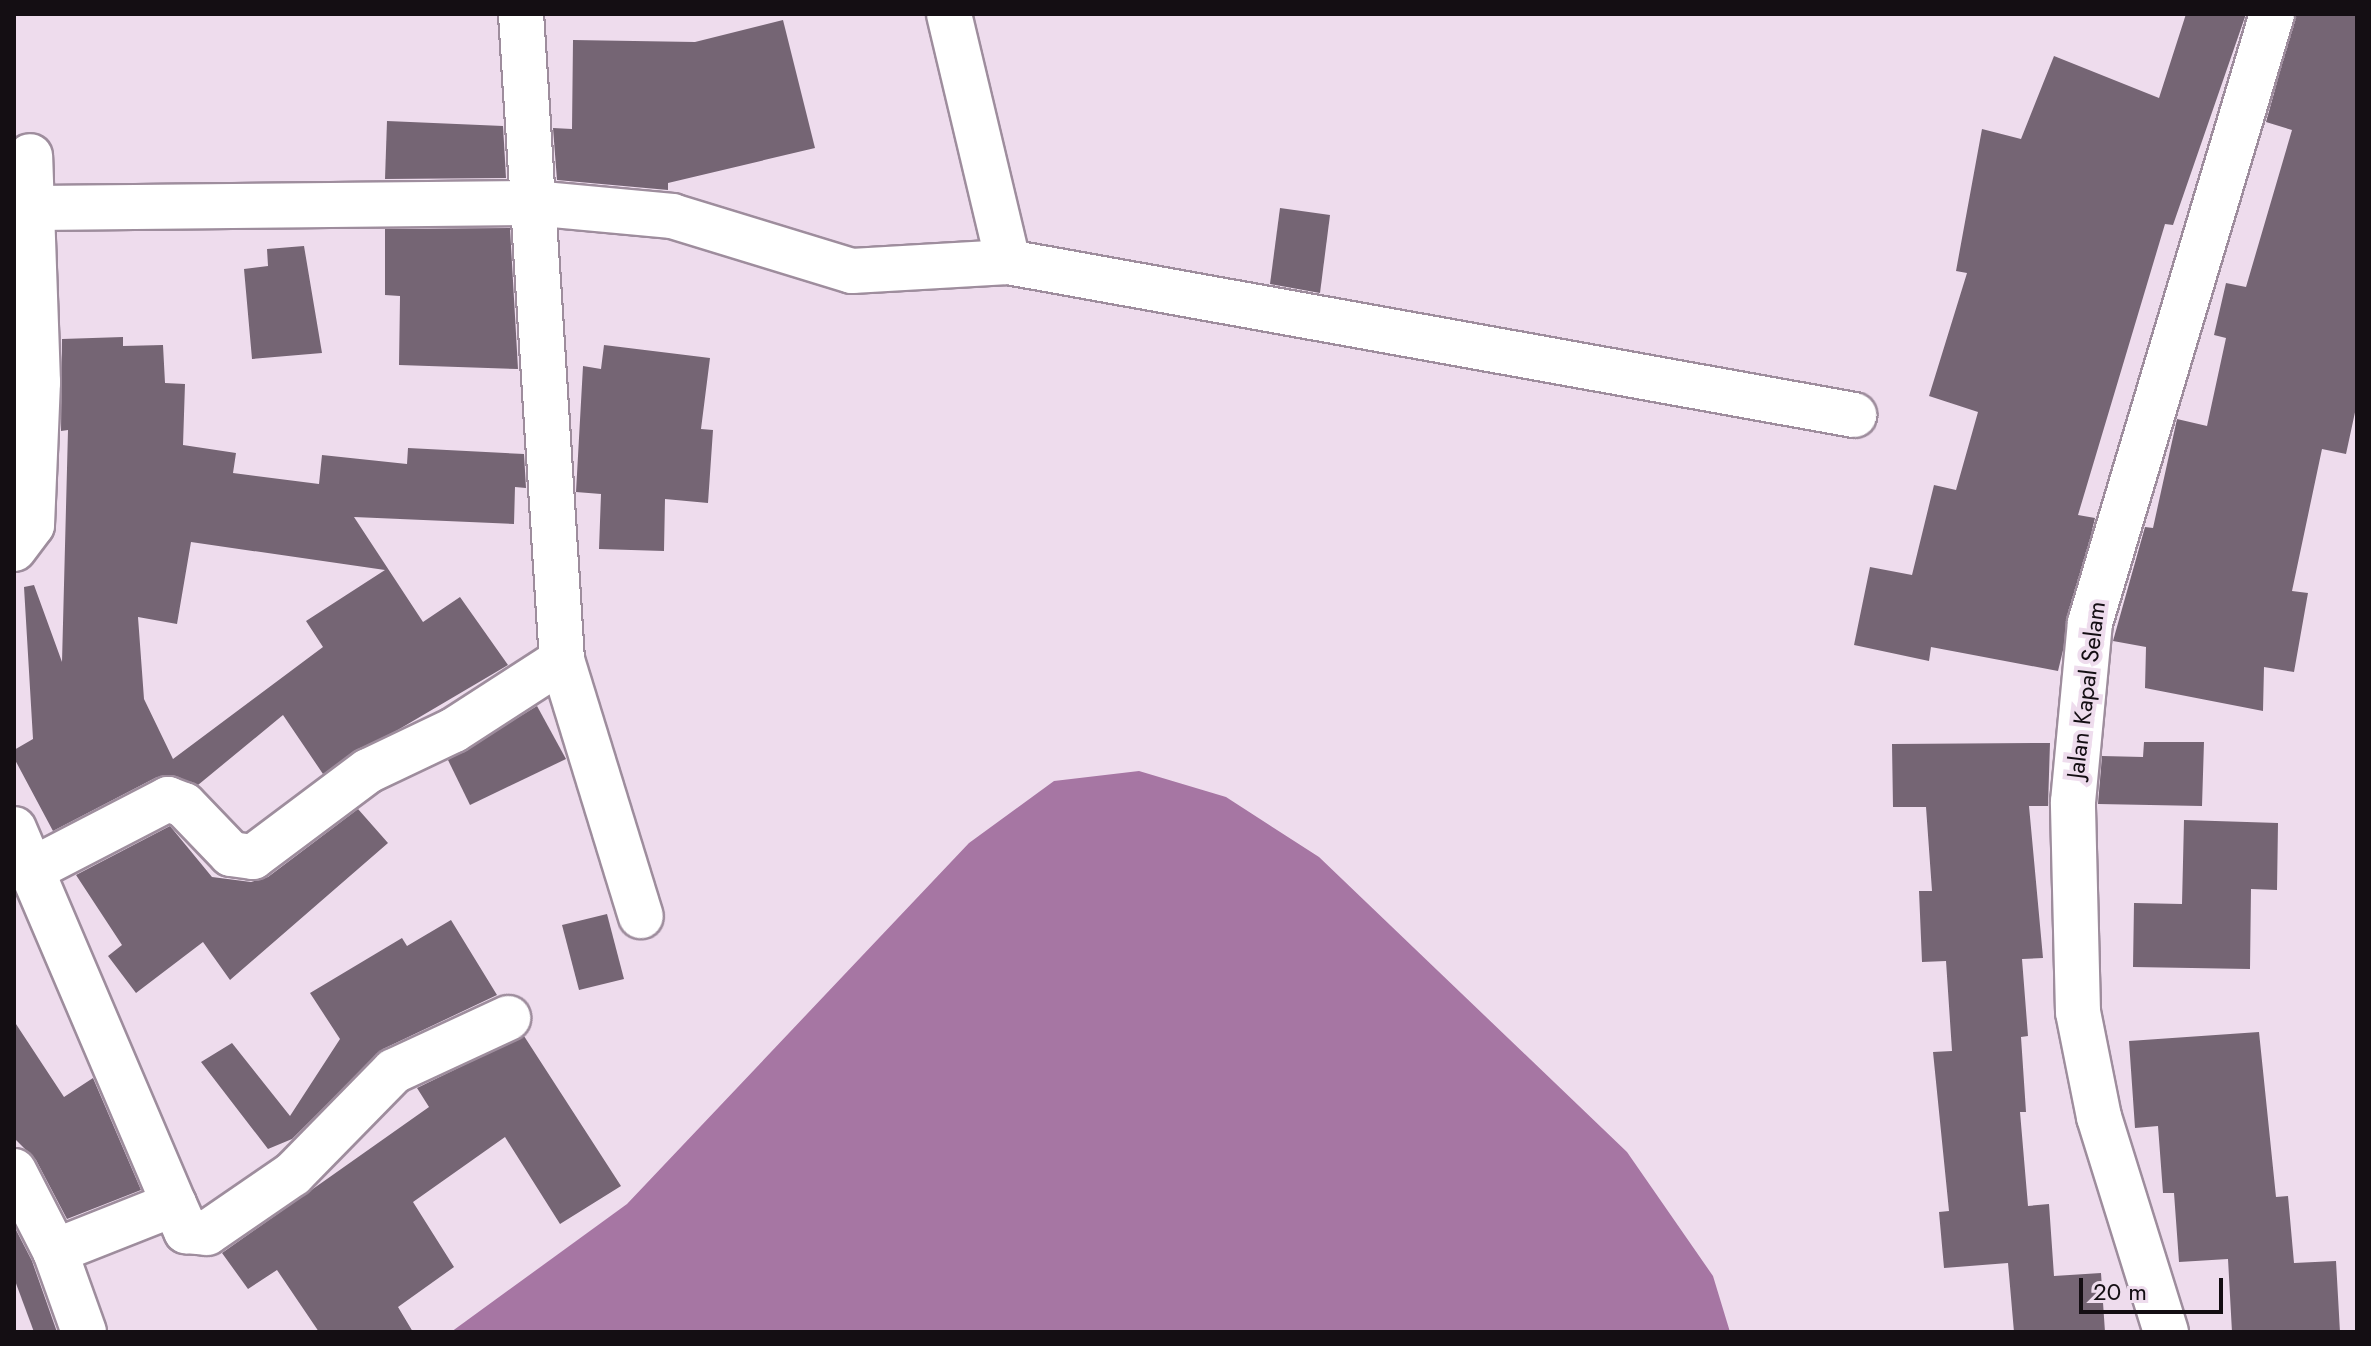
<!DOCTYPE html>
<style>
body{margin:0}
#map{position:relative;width:2371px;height:1346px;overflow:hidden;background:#eedced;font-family:Jost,sans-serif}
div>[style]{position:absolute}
.water>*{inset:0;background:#a676a3}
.building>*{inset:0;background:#756574}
.roads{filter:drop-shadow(2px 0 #9e8d9d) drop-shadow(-2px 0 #9e8d9d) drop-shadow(0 2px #9e8d9d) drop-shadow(0 -2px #9e8d9d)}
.minor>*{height:44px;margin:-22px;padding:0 22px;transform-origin:22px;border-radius:22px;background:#fff}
span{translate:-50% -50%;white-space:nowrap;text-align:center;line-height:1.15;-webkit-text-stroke:8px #eedced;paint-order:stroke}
.street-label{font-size:24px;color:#140e13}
.frame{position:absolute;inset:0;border:16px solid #140e13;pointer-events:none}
.scale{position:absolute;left:2079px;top:1278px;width:144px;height:36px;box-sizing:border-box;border:4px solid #140e13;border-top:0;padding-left:10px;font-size:24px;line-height:28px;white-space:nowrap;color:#140e13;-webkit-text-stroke:6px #eedced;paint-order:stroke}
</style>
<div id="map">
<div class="water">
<div style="clip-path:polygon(1139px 771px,1226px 797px,1319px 857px,1627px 1152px,1713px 1276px,1730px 1332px,451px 1332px,627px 1204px,969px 843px,1054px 781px)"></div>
</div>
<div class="building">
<div style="clip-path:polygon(2186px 14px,2246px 14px,2173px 225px,2165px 224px,2078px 515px,2095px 518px,2058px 671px,1931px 647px,1929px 661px,1854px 645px,1870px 567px,1912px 575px,1934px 485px,1956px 490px,1978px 412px,1929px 396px,1967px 273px,1956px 271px,1982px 129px,2021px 139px,2054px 56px,2159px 98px)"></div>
<div style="clip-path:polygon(2296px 14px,2357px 14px,2357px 403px,2346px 454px,2322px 449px,2292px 591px,2308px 593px,2294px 672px,2264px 667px,2263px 711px,2145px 688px,2146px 647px,2113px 641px,2145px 527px,2153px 528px,2177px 419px,2207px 426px,2226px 338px,2214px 335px,2226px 283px,2246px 287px,2292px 130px,2266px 122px)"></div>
<div style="clip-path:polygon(783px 20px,815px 148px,668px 183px,668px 190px,557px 180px,553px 128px,572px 129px,573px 40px,695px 42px)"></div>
<div style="clip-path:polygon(387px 121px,503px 126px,506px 178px,385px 179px)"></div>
<div style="clip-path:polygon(1280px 208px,1330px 215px,1320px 293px,1270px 284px)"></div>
<div style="clip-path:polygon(510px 228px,518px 369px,399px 365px,400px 296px,385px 295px,385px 229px)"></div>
<div style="clip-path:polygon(304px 246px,322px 353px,252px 359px,244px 269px,268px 266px,267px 249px)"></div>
<div style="clip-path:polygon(evenodd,123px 337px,123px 346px,163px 345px,165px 383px,185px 384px,183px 445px,236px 453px,233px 473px,319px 484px,322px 455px,407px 464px,408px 448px,524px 454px,526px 488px,515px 487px,514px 524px,354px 517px,423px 622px,460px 597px,508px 665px,323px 774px,283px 715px,198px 785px,157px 777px,53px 831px,14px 758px,14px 750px,33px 739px,24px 587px,34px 585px,62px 662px,68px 430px,61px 431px,62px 339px,123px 337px,191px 542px,385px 570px,306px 621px,323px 647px,173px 759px,144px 699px,138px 617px,177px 624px,191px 542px)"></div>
<div style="clip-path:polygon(604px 345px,710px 358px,701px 429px,713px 430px,708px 503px,665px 499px,664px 551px,599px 549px,601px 494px,576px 492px,583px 366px,601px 369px)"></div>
<div style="clip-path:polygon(537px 706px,566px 759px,470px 805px,448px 760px)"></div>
<div style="clip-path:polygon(2144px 742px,2204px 742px,2202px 806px,2098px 804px,2102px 756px,2143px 757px)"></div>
<div style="clip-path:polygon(2050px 743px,2048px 806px,2029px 806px,2043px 958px,2022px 959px,2028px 1036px,2021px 1037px,2026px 1112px,2020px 1112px,2028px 1206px,2049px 1204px,2054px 1276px,2101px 1273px,2105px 1332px,2014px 1332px,2008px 1263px,1944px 1268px,1939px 1212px,1949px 1211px,1933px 1052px,1952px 1051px,1946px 961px,1922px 962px,1919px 891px,1932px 891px,1926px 807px,1893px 807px,1892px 744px)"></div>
<div style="clip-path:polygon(358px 809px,388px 843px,230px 980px,203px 942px,136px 993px,108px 956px,122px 945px,76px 875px,170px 826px,212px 877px,251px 882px,268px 877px)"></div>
<div style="clip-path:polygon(2184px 820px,2278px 823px,2277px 890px,2251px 889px,2250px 969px,2133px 967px,2134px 903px,2182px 904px)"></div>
<div style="clip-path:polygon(607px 914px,624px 979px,579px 990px,562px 925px)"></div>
<div style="clip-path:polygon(451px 920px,497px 995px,383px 1049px,292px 1139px,268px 1149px,201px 1062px,232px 1043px,290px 1116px,340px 1039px,310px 993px,402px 938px,407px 946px)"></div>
<div style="clip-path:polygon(14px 1021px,64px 1097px,93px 1078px,141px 1190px,67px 1219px,36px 1160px,14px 1138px)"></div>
<div style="clip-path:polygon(2259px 1032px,2276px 1197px,2288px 1196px,2294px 1263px,2336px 1261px,2340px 1332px,2232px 1332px,2228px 1259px,2179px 1262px,2174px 1193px,2163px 1193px,2158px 1126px,2135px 1128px,2129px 1041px)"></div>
<div style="clip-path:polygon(524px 1036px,621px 1186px,560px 1224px,505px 1137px,413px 1202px,454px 1267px,398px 1307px,413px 1332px,319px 1332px,277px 1270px,248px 1289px,222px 1253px,429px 1107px,417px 1088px)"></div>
<div style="clip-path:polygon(14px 1226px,32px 1261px,57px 1332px,34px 1332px,14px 1278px)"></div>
</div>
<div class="roads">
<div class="minor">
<div style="left:521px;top:14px;width:647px;rotate:86.37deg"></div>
<div style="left:562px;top:660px;width:268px;rotate:72.9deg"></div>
<div style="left:949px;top:14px;width:255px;rotate:76.6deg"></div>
<div style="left:37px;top:208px;width:495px;rotate:-0.6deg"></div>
<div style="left:532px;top:203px;width:141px;rotate:5.3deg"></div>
<div style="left:672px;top:216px;width:188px;rotate:17deg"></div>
<div style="left:852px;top:271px;width:156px;rotate:-3.3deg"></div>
<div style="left:1008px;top:262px;width:860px;rotate:10.25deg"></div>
<div style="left:14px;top:549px;width:30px;rotate:-53deg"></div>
<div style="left:32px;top:525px;width:143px;rotate:-87.6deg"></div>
<div style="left:38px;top:382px;width:226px;rotate:-92deg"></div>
<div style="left:14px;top:829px;width:408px;rotate:66.9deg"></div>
<div style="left:174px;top:1204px;width:128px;rotate:158.4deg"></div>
<div style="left:35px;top:868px;width:150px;rotate:-27.4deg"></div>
<div style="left:168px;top:799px;width:17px;rotate:21deg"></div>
<div style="left:184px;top:805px;width:68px;rotate:46.2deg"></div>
<div style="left:231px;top:854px;width:22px;rotate:8deg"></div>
<div style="left:253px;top:857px;width:144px;rotate:-36.8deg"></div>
<div style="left:368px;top:771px;width:95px;rotate:-25.5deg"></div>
<div style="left:454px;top:730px;width:129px;rotate:-32.9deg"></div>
<div style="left:14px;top:1171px;width:90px;rotate:62.9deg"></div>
<div style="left:55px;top:1251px;width:86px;rotate:70.3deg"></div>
<div style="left:174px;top:1204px;width:30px;rotate:66deg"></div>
<div style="left:186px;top:1231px;width:21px;rotate:5deg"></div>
<div style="left:207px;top:1233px;width:104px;rotate:-34.5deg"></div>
<div style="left:293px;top:1174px;width:144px;rotate:-45.6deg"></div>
<div style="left:394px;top:1071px;width:126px;rotate:-24.9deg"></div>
<div style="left:2166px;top:1332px;width:225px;rotate:-107.3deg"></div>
<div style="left:2099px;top:1117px;width:107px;rotate:-101.3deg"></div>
<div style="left:2078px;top:1012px;width:210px;rotate:-91.4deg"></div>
<div style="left:2073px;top:802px;width:180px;rotate:-84.6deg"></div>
<div style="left:2090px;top:623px;width:636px;rotate:-73.36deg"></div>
</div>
</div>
<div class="street-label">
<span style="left:2086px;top:690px;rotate:-83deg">Jalan Kapal Selam</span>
</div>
<div class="frame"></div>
<div class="scale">20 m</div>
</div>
